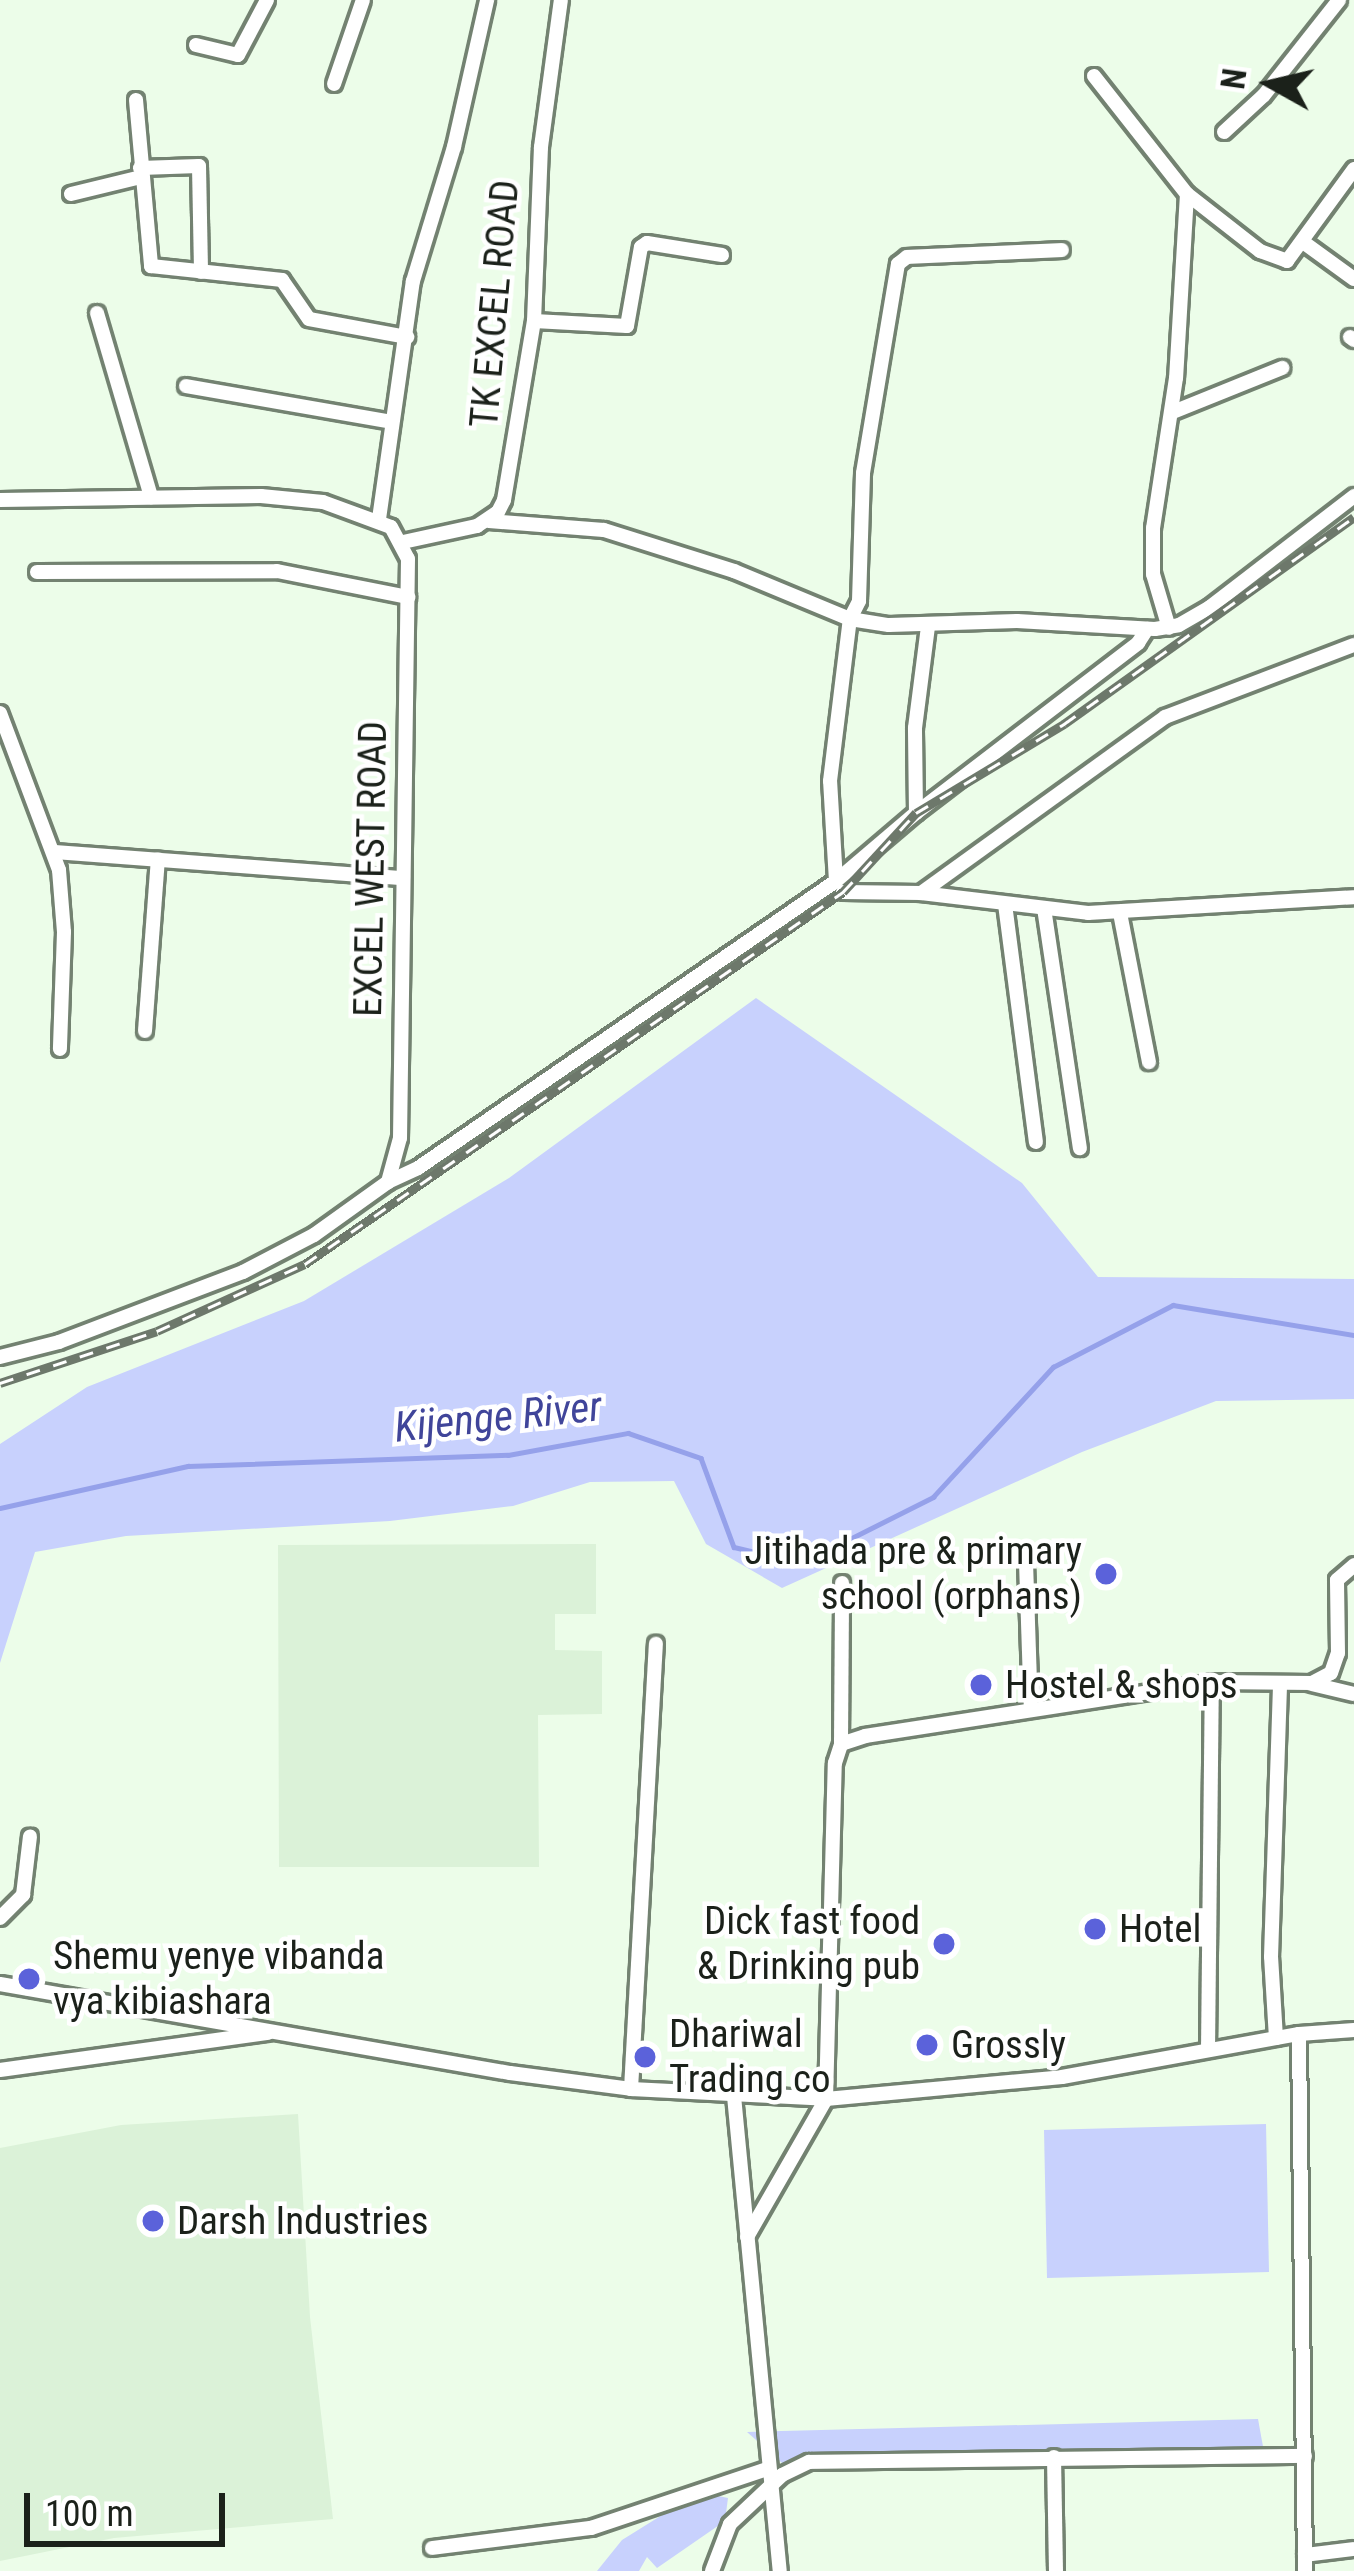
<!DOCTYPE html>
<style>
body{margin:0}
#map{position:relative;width:1354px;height:2571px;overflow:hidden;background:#ecfde9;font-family:"Roboto Condensed",sans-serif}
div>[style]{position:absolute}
.built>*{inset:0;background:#dbf2d8}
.green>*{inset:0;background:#c8d1fd}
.stream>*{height:4.5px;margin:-2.25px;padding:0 2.25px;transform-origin:2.25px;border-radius:2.25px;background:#95a1ea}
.roads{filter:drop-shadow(3px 0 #738271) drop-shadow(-3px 0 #738271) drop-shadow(0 3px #738271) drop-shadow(0 -3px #738271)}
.minor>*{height:14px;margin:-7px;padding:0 7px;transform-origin:7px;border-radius:7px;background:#fff}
.rail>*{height:9px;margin-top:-4.5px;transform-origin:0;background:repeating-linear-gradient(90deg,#fff 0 14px,#6d786b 0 28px);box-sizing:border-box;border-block:3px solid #6d786b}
.dots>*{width:33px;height:33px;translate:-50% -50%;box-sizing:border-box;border:6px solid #fff;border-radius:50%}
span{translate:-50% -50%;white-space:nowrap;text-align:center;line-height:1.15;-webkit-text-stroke:9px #fff;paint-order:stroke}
.street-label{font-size:39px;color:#1b211a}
.poi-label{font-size:39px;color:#1b211a}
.right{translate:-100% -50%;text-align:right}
.left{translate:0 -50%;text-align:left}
.water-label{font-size:42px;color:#40459a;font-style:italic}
.north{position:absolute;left:1210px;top:24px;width:120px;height:120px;-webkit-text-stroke:9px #fff;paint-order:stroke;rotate:278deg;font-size:33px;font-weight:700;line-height:48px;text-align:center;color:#1b211a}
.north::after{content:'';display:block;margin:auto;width:42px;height:54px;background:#1b211a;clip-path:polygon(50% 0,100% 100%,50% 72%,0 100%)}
.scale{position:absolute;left:24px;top:2493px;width:201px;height:54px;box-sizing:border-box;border:6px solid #1b211a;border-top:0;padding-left:15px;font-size:36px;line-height:42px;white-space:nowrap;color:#1b211a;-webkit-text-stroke:9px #fff;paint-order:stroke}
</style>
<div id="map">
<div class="built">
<div style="clip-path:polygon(596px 1544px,596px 1614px,555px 1614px,555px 1650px,602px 1651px,602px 1714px,538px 1715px,539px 1867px,279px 1867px,278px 1545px)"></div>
<div style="clip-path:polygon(298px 2114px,310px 2317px,333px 2519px,114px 2538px,0 2561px,0 2148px,121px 2125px)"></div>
</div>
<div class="green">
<div style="clip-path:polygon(756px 998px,1022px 1183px,1098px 1277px,1354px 1279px,1354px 1399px,1216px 1401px,1082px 1452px,782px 1588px,706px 1544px,674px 1481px,590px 1482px,513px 1506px,390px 1521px,126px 1536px,35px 1552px,0 1663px,0 1444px,87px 1387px,304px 1301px,509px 1178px)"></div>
<div style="clip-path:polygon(1266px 2124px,1269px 2272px,1047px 2278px,1044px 2130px)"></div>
<div style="clip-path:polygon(1258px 2419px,1266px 2463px,791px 2471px,747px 2432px)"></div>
<div style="clip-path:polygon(699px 2492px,728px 2498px,725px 2521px,657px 2568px,647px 2557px,639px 2571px,597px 2571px,622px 2540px)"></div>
</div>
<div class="stream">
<div style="left:0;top:1508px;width:193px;rotate:-12.6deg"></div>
<div style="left:188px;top:1466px;width:320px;rotate:-2deg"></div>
<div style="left:508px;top:1455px;width:122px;rotate:-10.4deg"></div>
<div style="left:628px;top:1433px;width:77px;rotate:18.9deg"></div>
<div style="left:701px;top:1458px;width:95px;rotate:69.7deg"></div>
<div style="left:734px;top:1547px;width:70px;rotate:13.2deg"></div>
<div style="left:802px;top:1563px;width:147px;rotate:-26.7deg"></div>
<div style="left:933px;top:1497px;width:177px;rotate:-47.3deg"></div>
<div style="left:1053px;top:1367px;width:135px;rotate:-27.3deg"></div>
<div style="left:1173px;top:1305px;width:183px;rotate:9.4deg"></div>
</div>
<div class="roads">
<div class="minor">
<div style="left:196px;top:45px;width:43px;rotate:13.4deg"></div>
<div style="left:238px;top:55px;width:62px;rotate:-62.2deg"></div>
<div style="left:1094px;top:76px;width:150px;rotate:51.8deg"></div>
<div style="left:1187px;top:194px;width:184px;rotate:93.4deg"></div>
<div style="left:1176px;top:378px;width:152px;rotate:98.7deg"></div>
<div style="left:1153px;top:528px;width:46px;rotate:90deg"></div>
<div style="left:1153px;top:574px;width:56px;rotate:73.5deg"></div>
<div style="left:334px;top:84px;width:89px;rotate:-71deg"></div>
<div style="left:136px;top:100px;width:167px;rotate:84.8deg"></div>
<div style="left:151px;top:266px;width:132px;rotate:6.1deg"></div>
<div style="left:282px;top:280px;width:47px;rotate:55.3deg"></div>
<div style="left:309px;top:319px;width:100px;rotate:10.4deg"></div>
<div style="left:1224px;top:132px;width:54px;rotate:-42.8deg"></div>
<div style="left:1264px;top:95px;width:121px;rotate:-51.7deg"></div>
<div style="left:140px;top:168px;width:59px;rotate:-1.9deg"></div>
<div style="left:199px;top:166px;width:106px;rotate:88.9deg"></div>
<div style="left:71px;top:194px;width:72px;rotate:-13.7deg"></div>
<div style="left:1187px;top:194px;width:93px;rotate:38deg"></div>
<div style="left:1260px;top:251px;width:29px;rotate:20deg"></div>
<div style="left:1287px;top:261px;width:114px;rotate:-53.9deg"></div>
<div style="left:1303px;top:242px;width:63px;rotate:36deg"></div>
<div style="left:97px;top:313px;width:192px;rotate:73.6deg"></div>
<div style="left:534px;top:321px;width:93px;rotate:3.1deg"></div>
<div style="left:627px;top:326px;width:80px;rotate:-80deg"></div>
<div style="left:641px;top:247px;width:7px;rotate:-34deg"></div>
<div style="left:647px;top:243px;width:76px;rotate:9.1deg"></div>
<div style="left:1350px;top:337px;width:5px;rotate:37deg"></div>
<div style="left:186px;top:386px;width:209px;rotate:9.9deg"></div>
<div style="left:1173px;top:412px;width:118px;rotate:-22deg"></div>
<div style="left:0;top:500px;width:261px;rotate:-0.9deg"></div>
<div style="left:261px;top:496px;width:62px;rotate:5.5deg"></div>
<div style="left:323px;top:502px;width:72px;rotate:20.2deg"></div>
<div style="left:391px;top:527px;width:36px;rotate:62deg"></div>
<div style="left:408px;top:559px;width:579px;rotate:90.79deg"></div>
<div style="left:400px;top:1138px;width:46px;rotate:105.3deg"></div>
<div style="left:388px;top:1182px;width:91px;rotate:144.4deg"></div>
<div style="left:314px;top:1235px;width:80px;rotate:152.5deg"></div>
<div style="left:243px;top:1272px;width:197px;rotate:159.2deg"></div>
<div style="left:59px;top:1342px;width:61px;rotate:165.7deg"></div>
<div style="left:379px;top:519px;width:240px;rotate:-81.9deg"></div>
<div style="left:413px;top:281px;width:140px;rotate:-73deg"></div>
<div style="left:454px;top:147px;width:151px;rotate:-77.3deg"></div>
<div style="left:489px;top:521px;width:115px;rotate:4.5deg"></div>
<div style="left:604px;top:530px;width:136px;rotate:17.5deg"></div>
<div style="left:734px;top:571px;width:126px;rotate:22.5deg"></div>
<div style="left:850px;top:619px;width:39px;rotate:9deg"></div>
<div style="left:889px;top:625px;width:128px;rotate:-1.8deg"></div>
<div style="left:1017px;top:621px;width:138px;rotate:3.3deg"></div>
<div style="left:1155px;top:629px;width:24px;rotate:-9deg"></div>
<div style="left:1179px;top:625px;width:36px;rotate:-30deg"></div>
<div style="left:1210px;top:607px;width:182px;rotate:-37.6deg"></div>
<div style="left:403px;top:542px;width:76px;rotate:-12.2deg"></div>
<div style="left:477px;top:526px;width:25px;rotate:-34deg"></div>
<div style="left:498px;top:512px;width:13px;rotate:-63deg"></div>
<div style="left:504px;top:500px;width:181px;rotate:-80.5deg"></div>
<div style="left:534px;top:321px;width:174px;rotate:-87.7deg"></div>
<div style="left:541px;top:147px;width:148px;rotate:-82.3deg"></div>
<div style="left:37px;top:572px;width:240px;rotate:-0.2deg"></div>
<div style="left:277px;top:571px;width:134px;rotate:11.2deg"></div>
<div style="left:0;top:713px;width:168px;rotate:69.4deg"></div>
<div style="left:59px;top:870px;width:62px;rotate:85.4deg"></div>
<div style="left:64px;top:932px;width:117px;rotate:92deg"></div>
<div style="left:916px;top:813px;width:85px;rotate:-90.7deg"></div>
<div style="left:915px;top:728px;width:103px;rotate:-82.7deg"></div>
<div style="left:55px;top:852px;width:349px;rotate:4.3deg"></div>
<div style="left:836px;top:881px;width:100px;rotate:-93.4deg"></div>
<div style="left:830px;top:781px;width:163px;rotate:-83deg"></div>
<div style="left:850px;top:619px;width:20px;rotate:-63deg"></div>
<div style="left:859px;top:601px;width:128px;rotate:-88.2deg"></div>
<div style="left:863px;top:473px;width:212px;rotate:-80.5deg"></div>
<div style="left:898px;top:264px;width:11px;rotate:-38deg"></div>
<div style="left:907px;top:257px;width:155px;rotate:-2.6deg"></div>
<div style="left:843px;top:892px;width:78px;rotate:0.7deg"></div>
<div style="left:921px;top:893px;width:168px;rotate:6.8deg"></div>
<div style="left:1088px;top:913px;width:266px;rotate:-3.4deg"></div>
<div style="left:921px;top:893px;width:301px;rotate:-35.8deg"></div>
<div style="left:1165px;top:717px;width:202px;rotate:-20.9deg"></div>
<div style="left:1005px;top:904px;width:240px;rotate:82.6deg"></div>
<div style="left:1044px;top:908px;width:243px;rotate:81.5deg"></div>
<div style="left:1120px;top:913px;width:152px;rotate:79deg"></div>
<div style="left:145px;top:1031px;width:172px;rotate:-85.7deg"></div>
<div style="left:388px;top:1182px;width:33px;rotate:-25deg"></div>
<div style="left:418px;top:1168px;width:507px;rotate:-34.47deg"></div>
<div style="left:836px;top:881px;width:105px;rotate:-40.4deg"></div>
<div style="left:916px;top:813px;width:280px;rotate:-37.4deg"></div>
<div style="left:1138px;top:643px;width:17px;rotate:-57deg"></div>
<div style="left:1026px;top:1562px;width:147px;rotate:88.1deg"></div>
<div style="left:1312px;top:1684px;width:43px;rotate:13.4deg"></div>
<div style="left:841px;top:1744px;width:161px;rotate:-89.6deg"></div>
<div style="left:0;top:1918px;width:33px;rotate:-45deg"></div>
<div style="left:23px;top:1895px;width:59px;rotate:-83.2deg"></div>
<div style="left:0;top:1984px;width:518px;rotate:9.9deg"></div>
<div style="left:510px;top:2073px;width:122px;rotate:7.5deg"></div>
<div style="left:631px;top:2089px;width:195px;rotate:2.9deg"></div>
<div style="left:826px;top:2099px;width:237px;rotate:-5.3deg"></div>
<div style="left:1062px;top:2077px;width:241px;rotate:-10.3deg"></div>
<div style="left:1299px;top:2034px;width:55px;rotate:-4.2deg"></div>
<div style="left:1299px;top:2034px;width:537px;rotate:89.36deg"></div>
<div style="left:1276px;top:2038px;width:81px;rotate:-93.5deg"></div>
<div style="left:1271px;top:1957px;width:271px;rotate:-88.1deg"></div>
<div style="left:1208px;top:2050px;width:368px;rotate:-89.4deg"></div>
<div style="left:0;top:2070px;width:271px;rotate:-7.9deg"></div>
<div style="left:631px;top:2089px;width:446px;rotate:-86.8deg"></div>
<div style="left:734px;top:2096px;width:477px;rotate:84.5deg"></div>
<div style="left:747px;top:2237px;width:159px;rotate:-60.2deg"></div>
<div style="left:826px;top:2099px;width:336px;rotate:-88.5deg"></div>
<div style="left:835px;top:1763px;width:20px;rotate:-72deg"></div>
<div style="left:841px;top:1744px;width:25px;rotate:-18deg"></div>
<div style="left:865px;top:1736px;width:351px;rotate:-8.8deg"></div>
<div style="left:1212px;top:1682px;width:100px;rotate:0.6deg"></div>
<div style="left:1312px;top:1683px;width:21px;rotate:-28deg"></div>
<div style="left:1331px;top:1673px;width:21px;rotate:-71deg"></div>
<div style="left:1338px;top:1653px;width:73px;rotate:-90.8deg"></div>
<div style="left:1337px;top:1580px;width:23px;rotate:-41deg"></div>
<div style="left:1054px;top:2457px;width:114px;rotate:89deg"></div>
<div style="left:432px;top:2548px;width:160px;rotate:-7.2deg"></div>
<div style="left:591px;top:2528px;width:186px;rotate:-18.5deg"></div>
<div style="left:1305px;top:2555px;width:49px;rotate:-7deg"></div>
<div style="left:712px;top:2571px;width:50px;rotate:-69deg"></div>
<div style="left:730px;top:2524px;width:71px;rotate:-43.3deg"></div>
<div style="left:782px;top:2475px;width:30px;rotate:-26deg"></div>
<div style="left:809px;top:2462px;width:496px;rotate:-0.7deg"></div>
</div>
</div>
<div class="rail">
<div style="left:0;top:1383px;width:165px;rotate:-18.3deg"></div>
<div style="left:157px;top:1331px;width:162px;rotate:-24.4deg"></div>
<div style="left:305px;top:1264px;width:654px;rotate:-34.66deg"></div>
<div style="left:843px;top:892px;width:108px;rotate:-47.3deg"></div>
<div style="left:916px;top:813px;width:173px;rotate:-31deg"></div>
<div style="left:1064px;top:724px;width:356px;rotate:-35.5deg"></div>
</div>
<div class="dots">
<div style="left:1106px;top:1574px;background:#5b62da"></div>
<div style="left:981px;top:1685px;background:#5b62da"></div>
<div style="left:1095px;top:1929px;background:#5b62da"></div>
<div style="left:944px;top:1944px;background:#5b62da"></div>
<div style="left:29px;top:1979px;background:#5b62da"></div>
<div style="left:927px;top:2045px;background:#5b62da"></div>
<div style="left:645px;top:2057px;background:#5b62da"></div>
<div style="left:153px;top:2221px;background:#5b62da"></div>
</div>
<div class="street-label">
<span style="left:495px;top:304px;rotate:-85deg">TK EXCEL ROAD</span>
<span style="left:371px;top:869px;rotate:-89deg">EXCEL WEST ROAD</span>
</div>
<div class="poi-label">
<span class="right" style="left:1082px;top:1574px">Jitihada pre &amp; primary<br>school (orphans)</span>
<span class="left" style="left:1005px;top:1685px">Hostel &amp; shops</span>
<span class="right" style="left:920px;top:1944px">Dick fast food<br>&amp; Drinking pub</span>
<span class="left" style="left:1119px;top:1929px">Hotel</span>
<span class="left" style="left:53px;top:1979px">Shemu yenye vibanda<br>vya kibiashara</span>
<span class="left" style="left:669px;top:2057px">Dhariwal<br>Trading co</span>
<span class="left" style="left:951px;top:2045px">Grossly</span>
<span class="left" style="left:177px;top:2221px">Darsh Industries</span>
</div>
<div class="water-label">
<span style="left:498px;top:1417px;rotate:-6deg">Kijenge River</span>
</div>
<div class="north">N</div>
<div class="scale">100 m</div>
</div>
